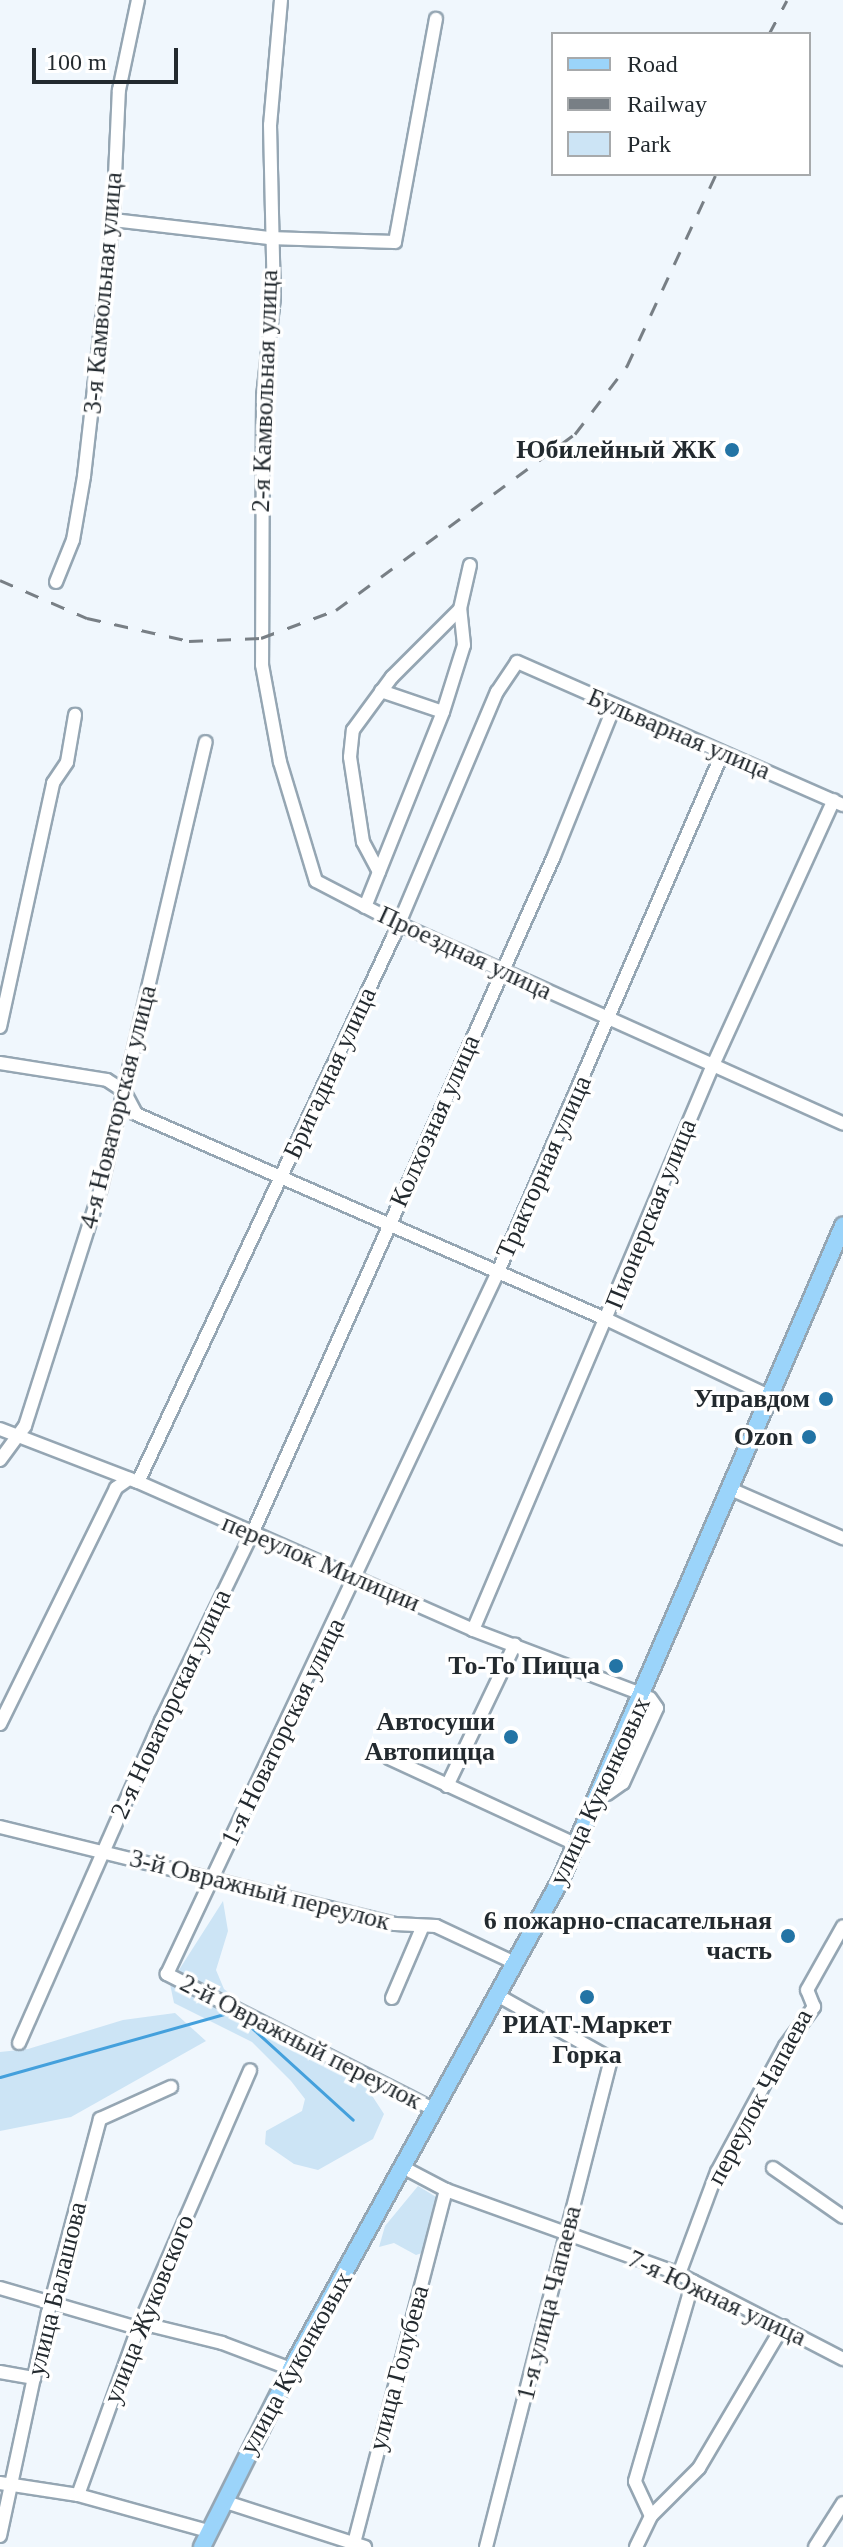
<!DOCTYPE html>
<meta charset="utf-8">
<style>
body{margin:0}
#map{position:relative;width:843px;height:2547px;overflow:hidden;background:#f0f7fd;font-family:"Times New Roman",serif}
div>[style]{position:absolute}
.green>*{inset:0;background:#cce4f5}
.stream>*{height:3px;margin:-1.5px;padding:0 1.5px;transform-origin:1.5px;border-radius:1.5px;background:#44a0dc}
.roads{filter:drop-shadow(2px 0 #95a6b3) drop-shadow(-2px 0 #95a6b3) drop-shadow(0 2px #95a6b3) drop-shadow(0 -2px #95a6b3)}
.minor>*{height:12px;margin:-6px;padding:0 6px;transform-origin:6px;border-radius:6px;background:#fff}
.major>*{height:16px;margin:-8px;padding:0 8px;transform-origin:8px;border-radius:8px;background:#9bd4fa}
.rail>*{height:3px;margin-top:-1.5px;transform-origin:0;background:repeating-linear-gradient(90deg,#787f85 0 14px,transparent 0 28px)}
.dots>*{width:22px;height:22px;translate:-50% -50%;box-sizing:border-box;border:4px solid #fff;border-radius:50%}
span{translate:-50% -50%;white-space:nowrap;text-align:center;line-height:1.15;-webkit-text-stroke:7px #fff;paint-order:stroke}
.street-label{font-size:26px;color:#232a2f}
.poi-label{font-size:26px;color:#232a2f;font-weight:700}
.right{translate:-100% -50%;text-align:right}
.legend{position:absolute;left:551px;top:32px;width:260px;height:144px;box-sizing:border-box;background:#fff;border:2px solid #a7aaac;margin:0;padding:10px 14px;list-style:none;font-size:24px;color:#232a2f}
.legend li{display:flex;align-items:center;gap:16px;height:40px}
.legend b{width:40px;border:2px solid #a7aaac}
.scale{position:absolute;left:32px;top:48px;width:146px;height:36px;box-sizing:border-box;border:4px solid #232a2f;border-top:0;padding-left:10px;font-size:24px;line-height:28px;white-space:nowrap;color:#232a2f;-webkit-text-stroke:6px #fff;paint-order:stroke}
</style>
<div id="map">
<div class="green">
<div style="clip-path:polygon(223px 1901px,228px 1931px,216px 1970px,224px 1989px,298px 2047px,367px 2088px,384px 2114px,373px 2139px,318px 2170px,294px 2164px,265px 2144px,266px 2131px,302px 2111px,305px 2099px,291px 2081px,252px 2042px,174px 2003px,170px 1984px)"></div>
<div style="clip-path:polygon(175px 2013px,206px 2041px,71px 2117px,0 2131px,0 2052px,28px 2049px,123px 2020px)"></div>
<div style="clip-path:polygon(418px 2186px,438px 2198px,425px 2252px,416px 2255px,394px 2243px,379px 2247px,385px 2226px)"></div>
</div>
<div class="stream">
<div style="left:241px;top:2018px;width:151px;rotate:42.3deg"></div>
<div style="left:0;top:2077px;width:241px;rotate:-15.7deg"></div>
</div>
<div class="roads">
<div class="minor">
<div style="left:281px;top:0;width:125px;rotate:95deg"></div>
<div style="left:270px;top:125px;width:172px;rotate:88.7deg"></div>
<div style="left:274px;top:297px;width:100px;rotate:96.3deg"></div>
<div style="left:263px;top:396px;width:269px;rotate:90.2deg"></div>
<div style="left:262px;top:665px;width:99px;rotate:79.5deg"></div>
<div style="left:280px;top:762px;width:124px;rotate:73.2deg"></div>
<div style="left:316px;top:881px;width:93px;rotate:27.4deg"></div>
<div style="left:399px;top:924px;width:487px;rotate:24.2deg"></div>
<div style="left:113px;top:220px;width:157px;rotate:6.6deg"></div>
<div style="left:269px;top:238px;width:126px;rotate:1.8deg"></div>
<div style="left:395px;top:242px;width:227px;rotate:-79.6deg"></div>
<div style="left:56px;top:582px;width:45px;rotate:-68deg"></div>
<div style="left:73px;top:540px;width:65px;rotate:-80.2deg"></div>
<div style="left:84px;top:476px;width:258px;rotate:-83.5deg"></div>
<div style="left:113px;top:220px;width:130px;rotate:-87.4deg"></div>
<div style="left:119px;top:90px;width:92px;rotate:-78.1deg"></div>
<div style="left:381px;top:691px;width:65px;rotate:18.7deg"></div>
<div style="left:379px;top:872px;width:34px;rotate:-118deg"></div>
<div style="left:363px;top:842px;width:86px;rotate:-98.7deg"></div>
<div style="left:350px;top:757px;width:27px;rotate:-84deg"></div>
<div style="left:353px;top:730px;width:66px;rotate:-53.7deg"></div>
<div style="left:392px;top:677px;width:96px;rotate:-45deg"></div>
<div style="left:365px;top:907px;width:210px;rotate:-68.2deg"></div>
<div style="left:443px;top:712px;width:70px;rotate:-72.6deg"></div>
<div style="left:464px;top:645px;width:36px;rotate:-96deg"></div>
<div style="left:460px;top:609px;width:45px;rotate:-77.2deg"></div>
<div style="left:0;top:1027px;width:250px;rotate:-77.7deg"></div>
<div style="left:53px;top:783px;width:25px;rotate:-56deg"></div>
<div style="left:67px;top:762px;width:48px;rotate:-80.3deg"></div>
<div style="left:0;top:1063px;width:108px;rotate:9deg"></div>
<div style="left:107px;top:1080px;width:20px;rotate:33deg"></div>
<div style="left:124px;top:1091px;width:26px;rotate:62deg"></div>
<div style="left:136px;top:1114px;width:515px;rotate:23.58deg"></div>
<div style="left:608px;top:1320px;width:180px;rotate:25.3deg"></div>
<div style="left:0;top:1429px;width:148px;rotate:21deg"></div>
<div style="left:138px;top:1482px;width:366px;rotate:23.8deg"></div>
<div style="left:473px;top:1630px;width:183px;rotate:20.8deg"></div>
<div style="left:0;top:1460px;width:42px;rotate:-53.7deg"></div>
<div style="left:25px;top:1426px;width:250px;rotate:-72.3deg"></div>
<div style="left:101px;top:1188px;width:458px;rotate:-76.8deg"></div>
<div style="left:138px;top:1482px;width:606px;rotate:-64.91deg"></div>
<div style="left:395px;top:933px;width:262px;rotate:-67.1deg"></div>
<div style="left:497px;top:692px;width:36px;rotate:-56deg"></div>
<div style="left:517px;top:662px;width:356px;rotate:23.7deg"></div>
<div style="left:737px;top:1492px;width:116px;rotate:23.5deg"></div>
<div style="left:473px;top:1630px;width:614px;rotate:-66.99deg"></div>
<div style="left:713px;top:1065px;width:291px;rotate:-65.5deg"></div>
<div style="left:0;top:1724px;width:263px;rotate:-63.8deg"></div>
<div style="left:116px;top:1488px;width:16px;rotate:-35deg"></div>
<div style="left:389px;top:1758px;width:207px;rotate:24.8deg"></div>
<div style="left:447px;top:1786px;width:157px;rotate:-64.4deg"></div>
<div style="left:607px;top:1794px;width:19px;rotate:-35deg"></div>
<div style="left:623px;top:1783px;width:82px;rotate:-65.6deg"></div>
<div style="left:657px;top:1708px;width:12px;rotate:-125deg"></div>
<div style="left:0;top:1827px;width:407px;rotate:13.8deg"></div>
<div style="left:395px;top:1924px;width:41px;rotate:2.8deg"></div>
<div style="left:436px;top:1926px;width:87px;rotate:25.1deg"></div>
<div style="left:392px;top:1998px;width:76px;rotate:-66.8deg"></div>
<div style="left:19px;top:2043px;width:352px;rotate:-66.2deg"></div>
<div style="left:161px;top:1721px;width:208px;rotate:-64.1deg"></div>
<div style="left:252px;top:1534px;width:742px;rotate:-65.99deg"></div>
<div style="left:554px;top:856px;width:161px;rotate:-68.1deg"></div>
<div style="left:435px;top:2110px;width:301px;rotate:-153.1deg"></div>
<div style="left:167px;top:1974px;width:776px;rotate:-64.76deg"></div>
<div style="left:498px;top:1272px;width:564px;rotate:-66.61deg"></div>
<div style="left:773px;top:2168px;width:85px;rotate:35deg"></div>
<div style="left:410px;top:2171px;width:41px;rotate:27.8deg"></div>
<div style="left:446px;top:2190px;width:248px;rotate:19.8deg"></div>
<div style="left:679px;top:2274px;width:185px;rotate:27.4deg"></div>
<div style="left:679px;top:2274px;width:109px;rotate:-69.6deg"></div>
<div style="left:717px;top:2172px;width:143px;rotate:-61.6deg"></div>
<div style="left:785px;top:2046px;width:49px;rotate:-53.4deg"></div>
<div style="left:814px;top:2007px;width:18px;rotate:-112deg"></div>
<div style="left:807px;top:1990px;width:73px;rotate:-60.6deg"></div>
<div style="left:0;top:2288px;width:144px;rotate:16.2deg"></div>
<div style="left:138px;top:2328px;width:15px;rotate:-8deg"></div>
<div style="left:153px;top:2326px;width:71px;rotate:13.8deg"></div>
<div style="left:222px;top:2343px;width:74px;rotate:20.6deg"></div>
<div style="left:0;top:2372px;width:35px;rotate:10deg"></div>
<div style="left:0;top:2483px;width:79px;rotate:8.7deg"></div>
<div style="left:78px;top:2495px;width:135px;rotate:15.5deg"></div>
<div style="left:78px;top:2495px;width:177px;rotate:-70.2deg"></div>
<div style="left:138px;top:2328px;width:281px;rotate:-66.5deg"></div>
<div style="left:229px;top:2503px;width:143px;rotate:17.9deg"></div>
<div style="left:651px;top:2516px;width:38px;rotate:-115deg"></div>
<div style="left:635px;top:2481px;width:208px;rotate:-73.8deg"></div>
<div style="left:0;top:2536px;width:228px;rotate:-77.9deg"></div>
<div style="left:48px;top:2313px;width:201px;rotate:-75deg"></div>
<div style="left:100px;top:2119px;width:78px;rotate:-24.3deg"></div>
<div style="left:353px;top:2547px;width:369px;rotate:-75.4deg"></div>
<div style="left:486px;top:2547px;width:504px;rotate:-75.63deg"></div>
<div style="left:611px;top:2059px;width:123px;rotate:-150.7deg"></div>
<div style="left:636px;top:2547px;width:34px;rotate:-64deg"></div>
<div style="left:651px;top:2516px;width:68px;rotate:-45deg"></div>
<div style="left:699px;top:2468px;width:165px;rotate:-59.4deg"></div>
<div style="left:815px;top:2547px;width:52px;rotate:-57.5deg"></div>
</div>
<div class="major">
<div style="left:202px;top:2547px;width:199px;rotate:-63.4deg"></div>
<div style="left:291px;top:2369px;width:557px;rotate:-61.14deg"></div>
<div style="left:560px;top:1881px;width:714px;rotate:-66.63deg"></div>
</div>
</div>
<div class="rail">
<div style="left:769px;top:34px;width:38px;rotate:-62deg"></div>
<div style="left:0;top:580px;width:95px;rotate:23.6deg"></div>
<div style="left:87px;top:618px;width:105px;rotate:12.7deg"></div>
<div style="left:189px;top:641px;width:72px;rotate:-2.4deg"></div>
<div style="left:261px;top:638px;width:80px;rotate:-20.5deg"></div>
<div style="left:336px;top:610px;width:297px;rotate:-36.4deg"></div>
<div style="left:575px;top:434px;width:86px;rotate:-52.6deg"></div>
<div style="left:627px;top:366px;width:212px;rotate:-65.1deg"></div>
</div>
<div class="dots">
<div style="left:732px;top:450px;background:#2374a5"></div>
<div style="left:826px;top:1399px;background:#2374a5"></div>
<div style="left:809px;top:1437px;background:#2374a5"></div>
<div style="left:616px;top:1666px;background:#2374a5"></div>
<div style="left:511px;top:1737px;background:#2374a5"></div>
<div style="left:788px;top:1936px;background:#2374a5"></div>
<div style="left:587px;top:1997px;background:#2374a5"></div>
</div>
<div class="street-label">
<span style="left:103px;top:293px;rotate:-85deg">3-я Камвольная улица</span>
<span style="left:265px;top:391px;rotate:-88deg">2-я Камвольная улица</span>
<span style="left:679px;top:734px;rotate:23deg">Бульварная улица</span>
<span style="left:465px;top:953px;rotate:25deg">Проездная улица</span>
<span style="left:330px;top:1073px;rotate:-65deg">Бригадная улица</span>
<span style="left:118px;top:1107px;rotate:-76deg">4-я Новаторская улица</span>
<span style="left:435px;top:1121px;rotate:-66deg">Колхозная улица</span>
<span style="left:544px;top:1167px;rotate:-66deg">Тракторная улица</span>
<span style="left:651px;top:1214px;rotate:-68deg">Пионерская улица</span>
<span style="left:321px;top:1563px;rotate:23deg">переулок Милиции</span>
<span style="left:171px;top:1704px;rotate:-65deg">2-я Новаторская улица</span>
<span style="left:283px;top:1732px;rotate:-64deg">1-я Новаторская улица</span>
<span style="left:600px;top:1791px;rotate:-65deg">улица Куконковых</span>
<span style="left:260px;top:1890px;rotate:14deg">3-й Овражный переулок</span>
<span style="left:301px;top:2042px;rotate:27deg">2-й Овражный переулок</span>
<span style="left:760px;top:2097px;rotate:-62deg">переулок Чапаева</span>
<span style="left:57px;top:2289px;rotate:-76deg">улица Балашова</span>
<span style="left:717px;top:2298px;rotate:25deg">7-я Южная улица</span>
<span style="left:549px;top:2303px;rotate:-76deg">1-я улица Чапаева</span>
<span style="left:149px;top:2309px;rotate:-68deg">улица Жуковского</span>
<span style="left:296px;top:2363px;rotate:-61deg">улица Куконковых</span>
<span style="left:399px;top:2368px;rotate:-75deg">улица Голубева</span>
</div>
<div class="poi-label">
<span class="right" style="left:716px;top:450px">Юбилейный ЖК</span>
<span class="right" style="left:810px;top:1399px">Управдом</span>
<span class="right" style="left:793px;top:1437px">Ozon</span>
<span class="right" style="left:600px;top:1666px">То-То Пицца</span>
<span class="right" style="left:495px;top:1737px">Автосуши<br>Автопицца</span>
<span class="right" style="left:772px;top:1936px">6 пожарно-спасательная<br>часть</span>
<span style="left:587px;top:2040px">РИАТ-Маркет<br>Горка</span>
</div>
<ul class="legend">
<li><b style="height:10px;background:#9bd4fa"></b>Road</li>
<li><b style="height:10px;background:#787f85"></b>Railway</li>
<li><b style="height:22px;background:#cce4f5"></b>Park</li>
</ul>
<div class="scale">100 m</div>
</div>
